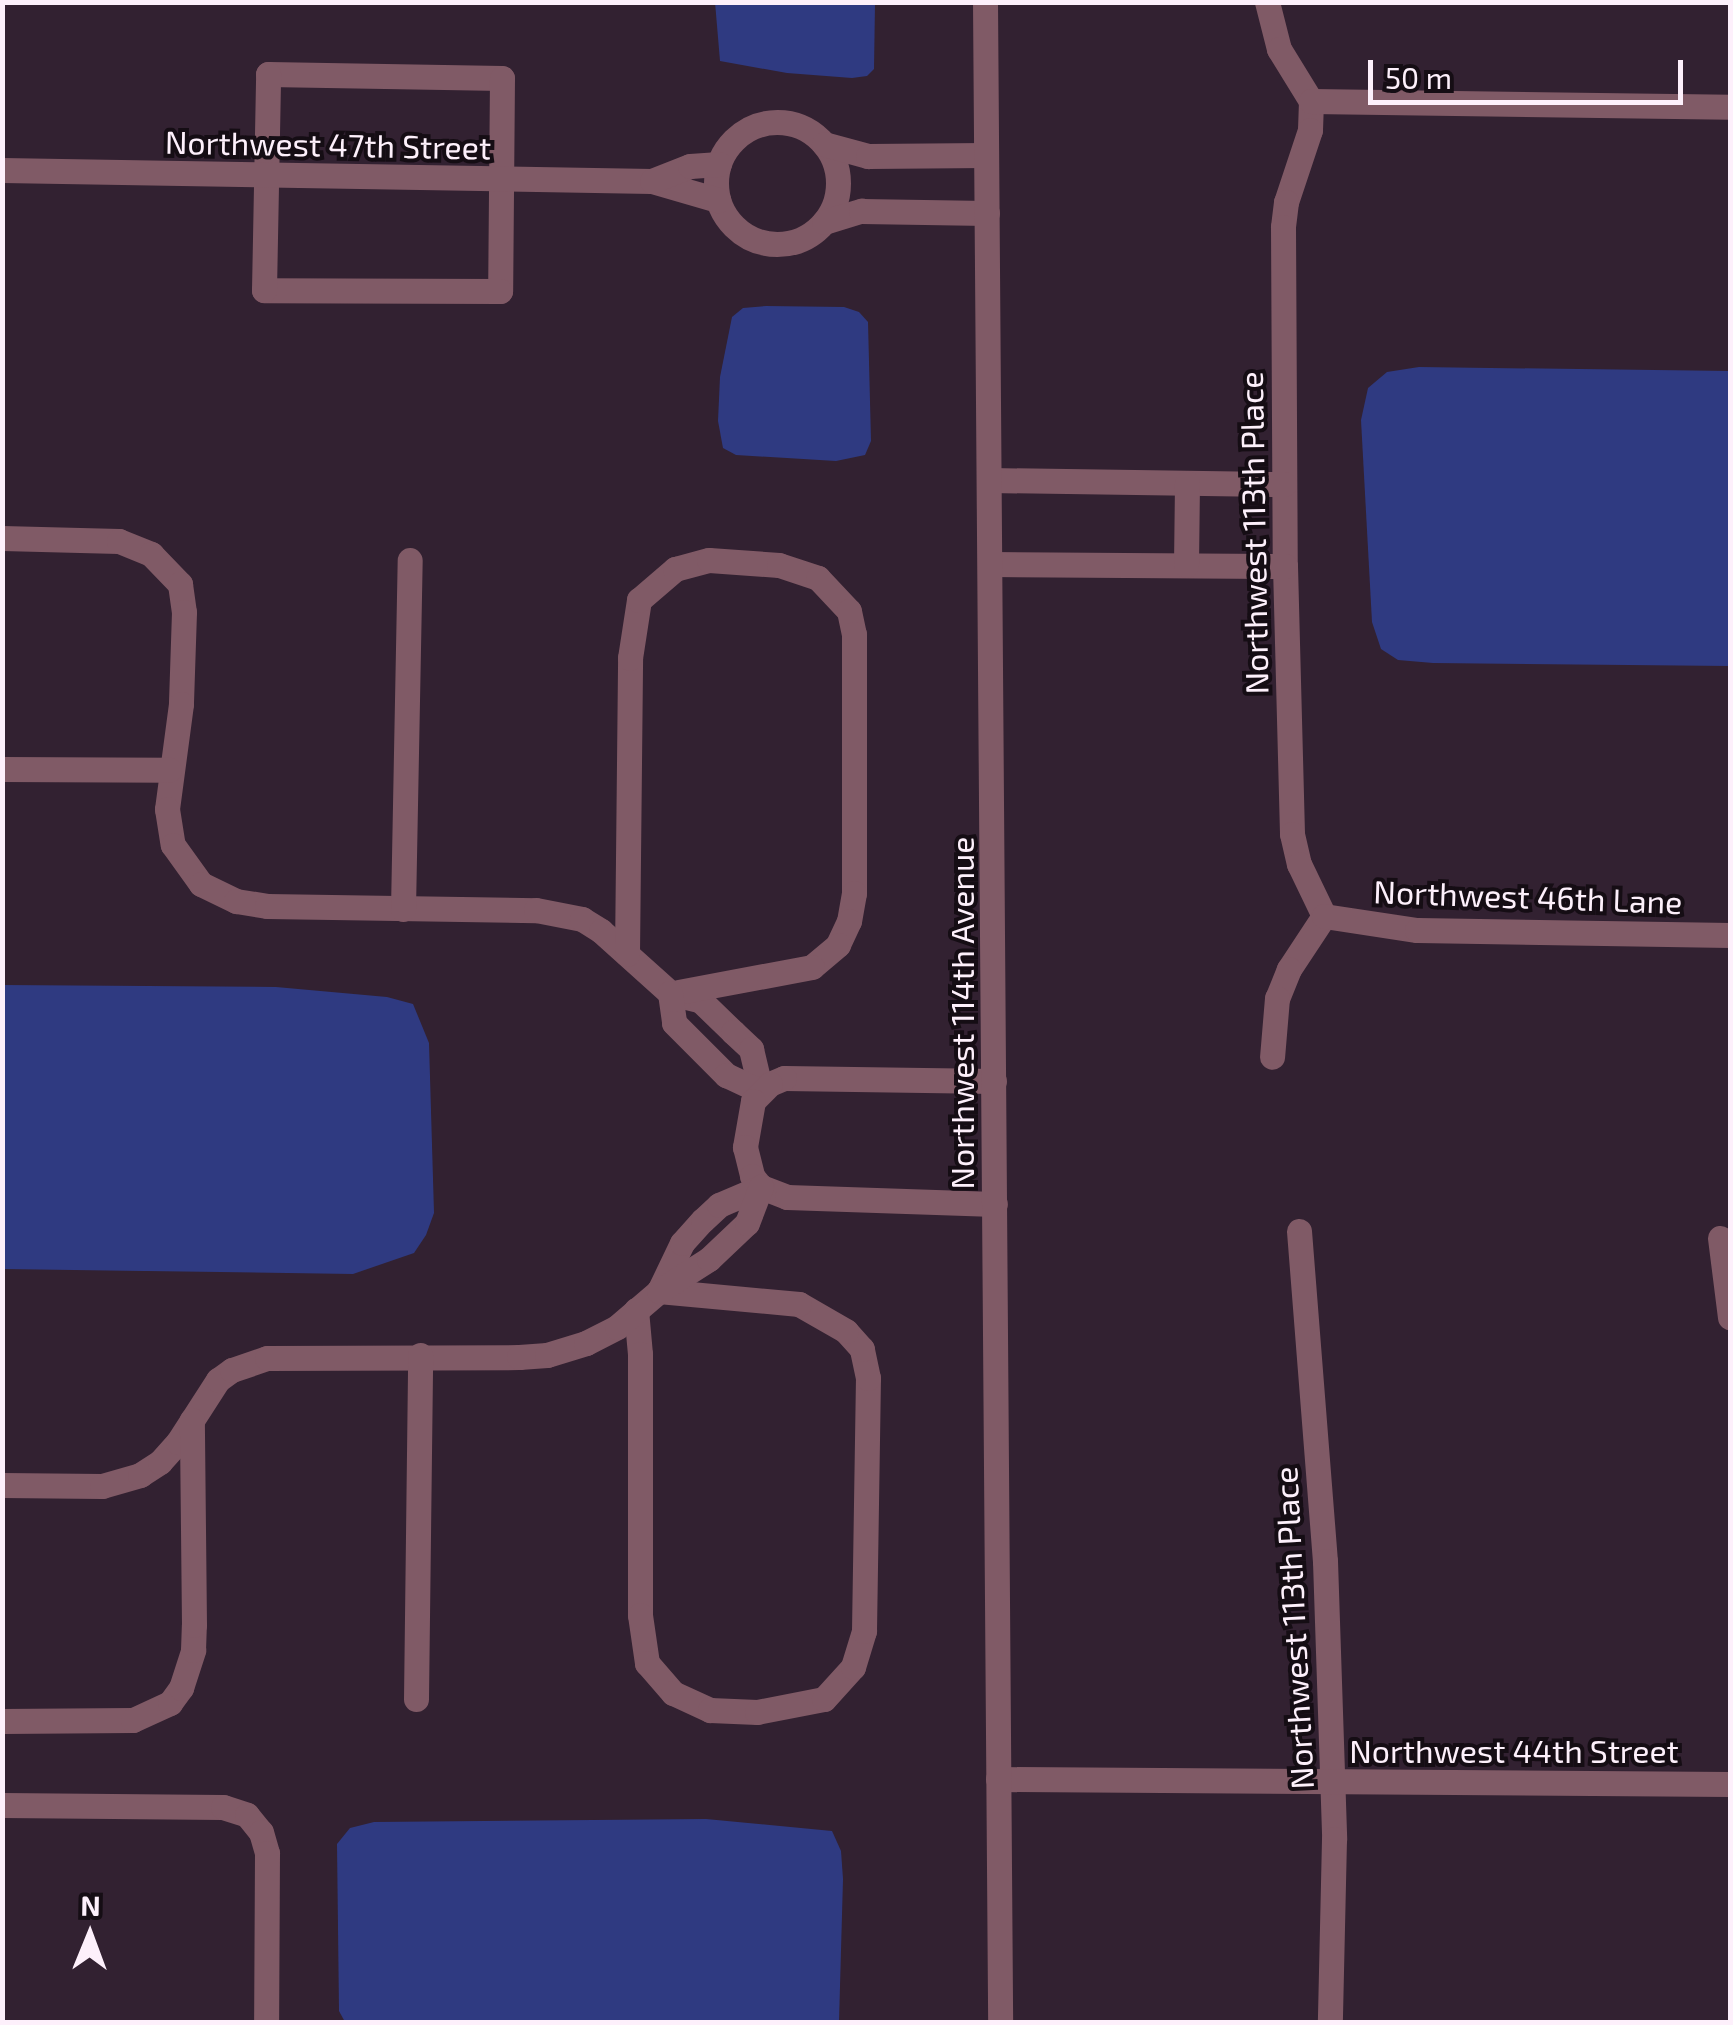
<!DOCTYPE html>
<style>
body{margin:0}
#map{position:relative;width:1733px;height:2025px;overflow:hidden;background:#322131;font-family:"Exo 2",sans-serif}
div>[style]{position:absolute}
.water>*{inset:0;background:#2f3a81}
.minor>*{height:25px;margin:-12.5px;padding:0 12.5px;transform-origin:12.5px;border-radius:12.5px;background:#805a66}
.minor>.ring{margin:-12.5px;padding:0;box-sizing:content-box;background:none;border:25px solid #805a66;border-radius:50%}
.tertiary>*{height:25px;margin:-12.5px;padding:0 12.5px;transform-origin:12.5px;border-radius:12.5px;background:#805a66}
span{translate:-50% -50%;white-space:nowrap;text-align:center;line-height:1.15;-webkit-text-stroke:8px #150d14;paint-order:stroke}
.street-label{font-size:32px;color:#fdf0fb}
.frame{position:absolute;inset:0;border:5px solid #fdf0fb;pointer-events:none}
.north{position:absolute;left:40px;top:1885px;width:100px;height:100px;-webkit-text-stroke:8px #150d14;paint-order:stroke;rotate:1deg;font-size:28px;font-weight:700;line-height:40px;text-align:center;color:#fdf0fb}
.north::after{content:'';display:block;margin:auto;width:35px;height:45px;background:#fdf0fb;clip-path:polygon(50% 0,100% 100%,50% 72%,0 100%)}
.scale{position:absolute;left:1368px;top:60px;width:315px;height:45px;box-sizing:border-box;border:5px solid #fdf0fb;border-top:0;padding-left:12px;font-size:30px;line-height:35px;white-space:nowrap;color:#fdf0fb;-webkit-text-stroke:8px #150d14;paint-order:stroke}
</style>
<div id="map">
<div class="water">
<div style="clip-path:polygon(715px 2px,875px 3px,874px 69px,867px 76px,852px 78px,787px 73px,720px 61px)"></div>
<div style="clip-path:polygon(766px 306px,844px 307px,859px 312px,868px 322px,871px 441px,865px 455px,836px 461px,736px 455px,723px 448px,718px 421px,720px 377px,732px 317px,743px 308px)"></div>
<div style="clip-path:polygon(1419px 367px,1730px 371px,1730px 666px,1433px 663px,1398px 660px,1381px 649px,1372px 622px,1361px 420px,1368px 388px,1387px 372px)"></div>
<div style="clip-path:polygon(3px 985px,276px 987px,387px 997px,413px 1004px,429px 1043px,434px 1213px,426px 1235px,414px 1253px,353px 1274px,3px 1269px)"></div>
<div style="clip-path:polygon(706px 1819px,832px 1831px,841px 1851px,843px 1879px,839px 2022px,345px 2022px,339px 2011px,337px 1844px,350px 1828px,374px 1822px)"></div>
</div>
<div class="minor">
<div style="left:1267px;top:2px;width:49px;rotate:75.7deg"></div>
<div style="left:1279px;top:49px;width:61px;rotate:58.4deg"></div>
<div style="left:1311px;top:101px;width:29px;rotate:92deg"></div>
<div style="left:1310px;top:130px;width:76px;rotate:108.4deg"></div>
<div style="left:1286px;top:202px;width:25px;rotate:97deg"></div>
<div style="left:1283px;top:227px;width:339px;rotate:89.7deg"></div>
<div style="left:1285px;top:566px;width:268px;rotate:88.5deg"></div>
<div style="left:1292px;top:834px;width:31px;rotate:77deg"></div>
<div style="left:1299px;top:864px;width:58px;rotate:64.3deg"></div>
<div style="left:1324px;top:916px;width:64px;rotate:123.4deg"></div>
<div style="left:1289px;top:969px;width:31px;rotate:112deg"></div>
<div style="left:1277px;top:998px;width:59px;rotate:94.8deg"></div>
<div style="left:268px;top:74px;width:234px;rotate:1deg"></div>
<div style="left:502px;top:78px;width:213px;rotate:90.5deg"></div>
<div style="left:500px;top:291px;width:236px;rotate:-179.8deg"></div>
<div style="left:264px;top:290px;width:216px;rotate:-88.9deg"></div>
<div style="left:1311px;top:101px;width:419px;rotate:0.8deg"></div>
<div class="ring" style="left:716px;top:122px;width:97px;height:97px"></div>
<div style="left:824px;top:144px;width:46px;rotate:15.3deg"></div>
<div style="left:868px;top:156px;width:118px;rotate:-0.5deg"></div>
<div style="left:2px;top:170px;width:650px;rotate:0.97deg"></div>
<div style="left:652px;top:181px;width:69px;rotate:16.1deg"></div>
<div style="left:652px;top:181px;width:41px;rotate:-21.5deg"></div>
<div style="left:690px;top:166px;width:29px;rotate:-4deg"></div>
<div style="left:824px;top:222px;width:39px;rotate:-17deg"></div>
<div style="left:861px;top:211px;width:126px;rotate:0.9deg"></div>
<div style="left:990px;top:480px;width:294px;rotate:0.8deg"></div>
<div style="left:2px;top:538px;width:117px;rotate:1.5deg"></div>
<div style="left:119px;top:541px;width:35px;rotate:22deg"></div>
<div style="left:151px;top:554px;width:42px;rotate:46deg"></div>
<div style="left:180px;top:584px;width:28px;rotate:82deg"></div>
<div style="left:184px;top:612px;width:92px;rotate:91.9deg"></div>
<div style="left:181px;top:704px;width:106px;rotate:97.6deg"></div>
<div style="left:167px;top:809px;width:36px;rotate:81deg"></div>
<div style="left:173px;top:845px;width:48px;rotate:54.3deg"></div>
<div style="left:201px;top:884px;width:39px;rotate:26deg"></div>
<div style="left:236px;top:901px;width:31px;rotate:9deg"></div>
<div style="left:267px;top:906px;width:269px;rotate:0.9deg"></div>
<div style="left:536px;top:910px;width:47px;rotate:11.1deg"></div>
<div style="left:582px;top:919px;width:22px;rotate:32deg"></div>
<div style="left:601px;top:931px;width:93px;rotate:41.9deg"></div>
<div style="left:670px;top:993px;width:32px;rotate:14deg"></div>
<div style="left:701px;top:1001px;width:45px;rotate:44.1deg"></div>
<div style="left:733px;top:1032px;width:25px;rotate:43deg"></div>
<div style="left:751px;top:1049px;width:43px;rotate:76.6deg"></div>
<div style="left:991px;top:564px;width:294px;rotate:0.4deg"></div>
<div style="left:1186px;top:565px;width:82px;rotate:-89.3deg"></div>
<div style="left:2px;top:769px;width:167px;rotate:0.3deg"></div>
<div style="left:403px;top:909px;width:349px;rotate:-88.9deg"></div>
<div style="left:1324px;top:916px;width:94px;rotate:8.6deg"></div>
<div style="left:1417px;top:930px;width:313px;rotate:0.9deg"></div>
<div style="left:627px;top:954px;width:296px;rotate:-89.4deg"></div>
<div style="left:630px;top:658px;width:59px;rotate:-81.2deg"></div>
<div style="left:639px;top:600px;width:48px;rotate:-40.7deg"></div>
<div style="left:675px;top:569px;width:35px;rotate:-15deg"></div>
<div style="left:709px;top:560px;width:70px;rotate:4.1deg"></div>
<div style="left:779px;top:565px;width:41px;rotate:18.4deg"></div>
<div style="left:818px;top:578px;width:45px;rotate:46.8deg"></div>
<div style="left:849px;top:611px;width:24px;rotate:78deg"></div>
<div style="left:854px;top:634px;width:259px;rotate:90deg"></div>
<div style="left:854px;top:893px;width:28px;rotate:100deg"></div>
<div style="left:849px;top:921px;width:26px;rotate:115deg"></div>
<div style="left:838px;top:945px;width:34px;rotate:140deg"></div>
<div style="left:812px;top:967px;width:136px;rotate:169.4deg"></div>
<div style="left:670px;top:993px;width:30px;rotate:82deg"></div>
<div style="left:674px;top:1023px;width:74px;rotate:45deg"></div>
<div style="left:726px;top:1075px;width:38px;rotate:25deg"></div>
<div style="left:994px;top:1081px;width:210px;rotate:-179.2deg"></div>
<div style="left:784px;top:1078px;width:15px;rotate:157deg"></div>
<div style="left:770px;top:1084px;width:24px;rotate:135deg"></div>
<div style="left:753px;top:1101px;width:47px;rotate:99.9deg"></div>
<div style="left:745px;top:1147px;width:30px;rotate:76deg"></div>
<div style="left:752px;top:1176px;width:14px;rotate:51deg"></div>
<div style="left:761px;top:1187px;width:28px;rotate:21deg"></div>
<div style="left:787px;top:1197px;width:208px;rotate:1.9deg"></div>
<div style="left:1299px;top:1231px;width:331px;rotate:85.5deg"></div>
<div style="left:1325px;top:1561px;width:278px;rotate:88.1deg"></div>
<div style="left:1334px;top:1839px;width:183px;rotate:91.3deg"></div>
<div style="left:1720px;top:1238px;width:80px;rotate:82.8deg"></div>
<div style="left:660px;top:1289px;width:51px;rotate:-64.4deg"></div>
<div style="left:682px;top:1243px;width:31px;rotate:-48deg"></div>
<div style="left:703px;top:1220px;width:22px;rotate:-43deg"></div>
<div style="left:719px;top:1205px;width:46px;rotate:-23.2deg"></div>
<div style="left:636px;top:1310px;width:44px;rotate:84.8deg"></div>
<div style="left:640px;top:1354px;width:261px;rotate:90deg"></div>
<div style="left:640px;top:1615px;width:49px;rotate:81.7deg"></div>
<div style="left:647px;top:1663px;width:40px;rotate:49deg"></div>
<div style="left:673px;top:1693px;width:41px;rotate:24.7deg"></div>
<div style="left:710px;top:1710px;width:47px;rotate:2.4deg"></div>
<div style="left:757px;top:1712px;width:68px;rotate:-11deg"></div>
<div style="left:824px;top:1699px;width:43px;rotate:-47.8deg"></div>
<div style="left:853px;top:1667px;width:38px;rotate:-73deg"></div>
<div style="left:864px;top:1631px;width:253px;rotate:-89.1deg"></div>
<div style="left:868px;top:1378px;width:30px;rotate:-102deg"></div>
<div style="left:862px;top:1349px;width:24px;rotate:-132deg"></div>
<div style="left:846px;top:1331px;width:54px;rotate:-150.1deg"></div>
<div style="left:799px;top:1304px;width:141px;rotate:-174.7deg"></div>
<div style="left:2px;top:1485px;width:100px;rotate:0.6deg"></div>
<div style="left:102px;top:1486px;width:40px;rotate:-16deg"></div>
<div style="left:140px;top:1475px;width:24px;rotate:-33deg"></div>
<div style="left:160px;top:1462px;width:27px;rotate:-48deg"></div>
<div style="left:178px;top:1442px;width:74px;rotate:-57.2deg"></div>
<div style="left:218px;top:1380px;width:17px;rotate:-36deg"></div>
<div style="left:232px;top:1370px;width:37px;rotate:-19deg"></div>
<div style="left:267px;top:1358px;width:252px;rotate:-0.2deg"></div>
<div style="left:519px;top:1357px;width:28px;rotate:-4deg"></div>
<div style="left:547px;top:1355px;width:41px;rotate:-17.1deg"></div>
<div style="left:586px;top:1343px;width:35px;rotate:-27deg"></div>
<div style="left:617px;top:1327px;width:55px;rotate:-40.6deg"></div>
<div style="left:659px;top:1291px;width:59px;rotate:-32.6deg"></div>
<div style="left:709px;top:1259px;width:52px;rotate:-43.5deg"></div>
<div style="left:747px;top:1223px;width:39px;rotate:-69deg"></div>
<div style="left:416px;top:1699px;width:344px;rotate:-89.3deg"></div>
<div style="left:2px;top:1721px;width:131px;rotate:-0.4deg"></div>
<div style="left:133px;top:1720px;width:41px;rotate:-24.7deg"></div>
<div style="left:170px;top:1703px;width:19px;rotate:-54deg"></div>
<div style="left:181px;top:1688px;width:40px;rotate:-72deg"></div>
<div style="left:193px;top:1650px;width:25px;rotate:-88deg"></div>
<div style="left:194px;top:1625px;width:205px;rotate:-90.6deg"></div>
<div style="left:998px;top:1779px;width:732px;rotate:0.39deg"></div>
<div style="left:2px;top:1805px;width:221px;rotate:0.5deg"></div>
<div style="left:223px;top:1807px;width:25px;rotate:18deg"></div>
<div style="left:247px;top:1815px;width:22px;rotate:51deg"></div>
<div style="left:261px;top:1832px;width:22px;rotate:74deg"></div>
<div style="left:267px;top:1853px;width:169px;rotate:90.3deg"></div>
</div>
<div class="tertiary">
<div style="left:985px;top:2px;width:2020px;rotate:89.57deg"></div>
</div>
<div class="street-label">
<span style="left:328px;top:144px;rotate:1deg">Northwest 47th Street</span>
<span style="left:1253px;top:533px;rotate:-91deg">Northwest 113th Place</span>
<span style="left:1528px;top:896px;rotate:2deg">Northwest 46th Lane</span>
<span style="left:961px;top:1013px;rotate:-90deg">Northwest 114th Avenue</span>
<span style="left:1293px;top:1628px;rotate:-93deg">Northwest 113th Place</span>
<span style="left:1514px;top:1750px">Northwest 44th Street</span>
</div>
<div class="frame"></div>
<div class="north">N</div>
<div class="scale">50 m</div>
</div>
